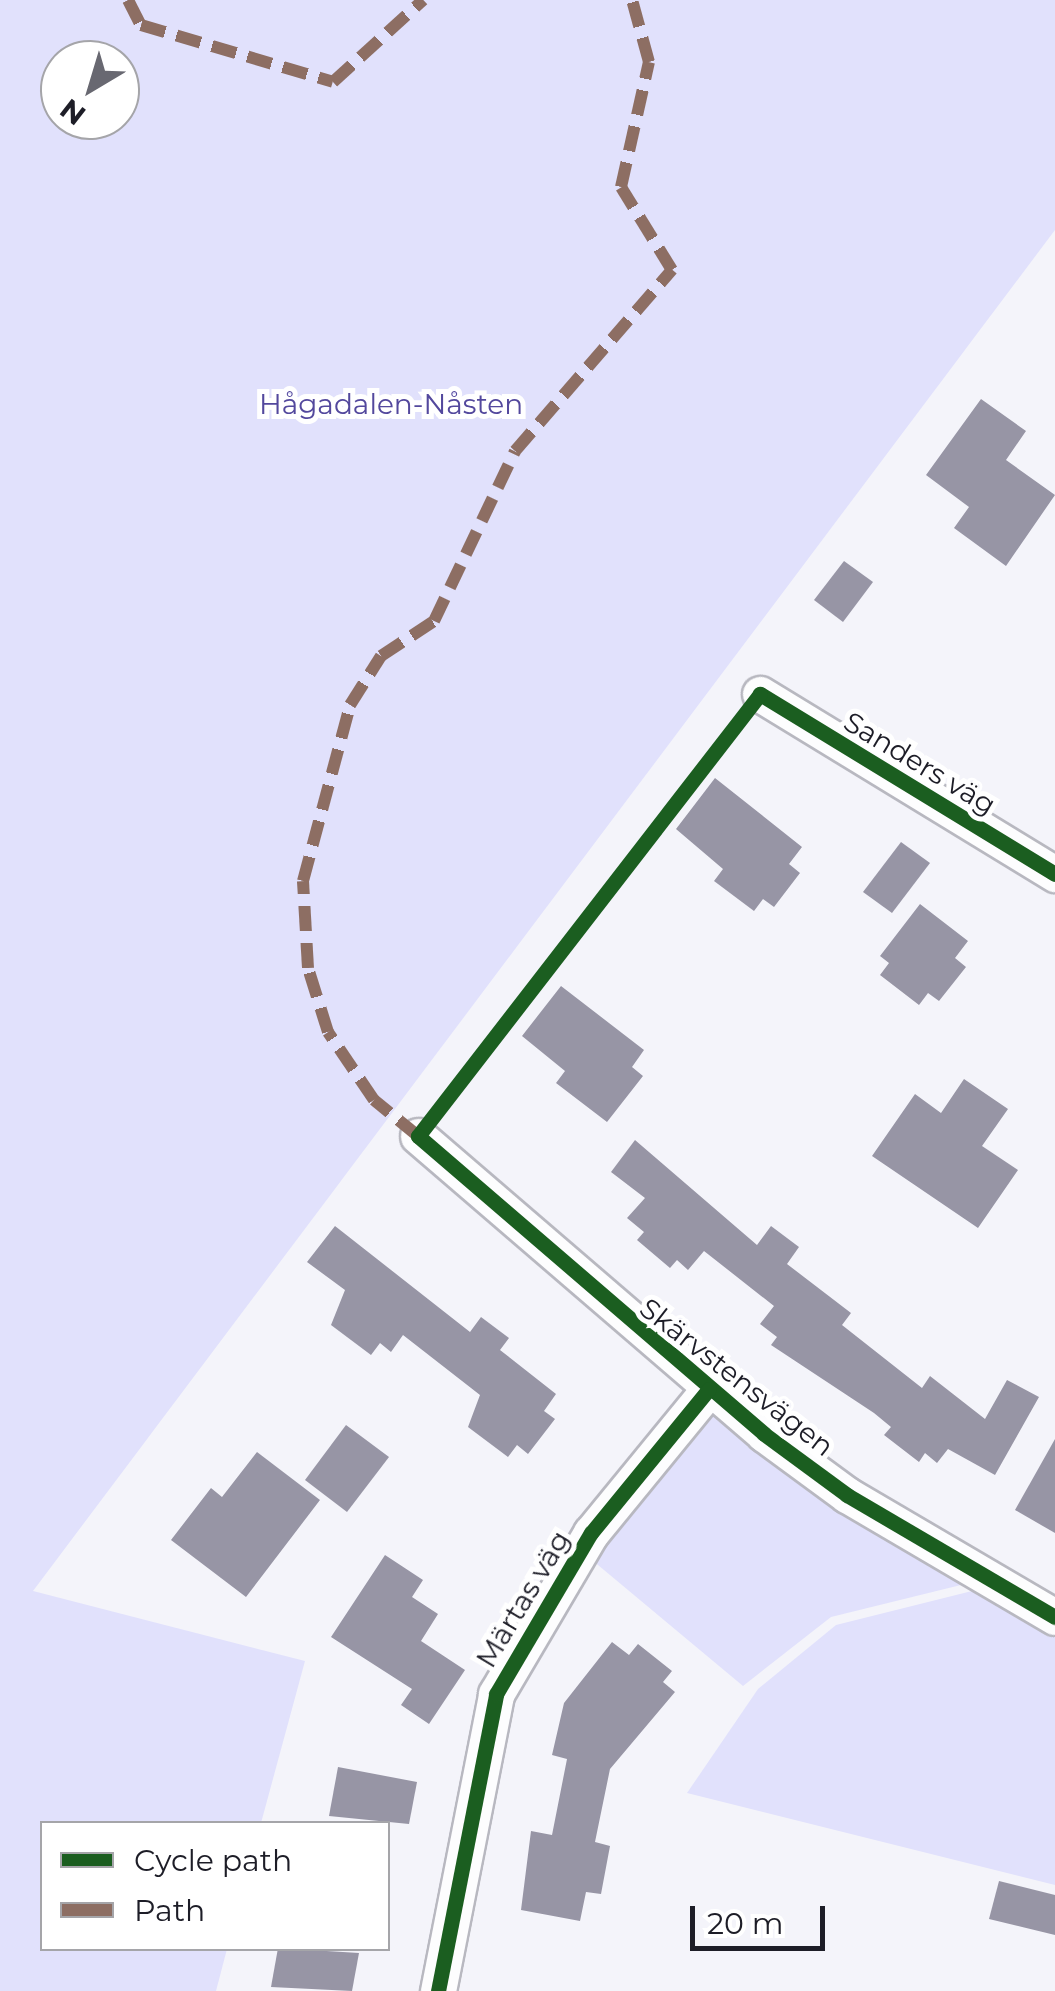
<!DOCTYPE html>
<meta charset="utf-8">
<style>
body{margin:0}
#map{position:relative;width:1055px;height:1991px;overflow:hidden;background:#f4f4fa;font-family:Montserrat,sans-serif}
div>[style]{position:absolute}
.green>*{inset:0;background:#e1e1fc}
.building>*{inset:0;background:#9795a5}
.roads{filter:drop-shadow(2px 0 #b8b8c0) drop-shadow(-2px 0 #b8b8c0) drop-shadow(0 2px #b8b8c0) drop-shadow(0 -2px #b8b8c0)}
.street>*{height:35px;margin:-17.5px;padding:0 17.5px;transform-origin:17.5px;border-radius:17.5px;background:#fdfdfe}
.quiet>*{height:12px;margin-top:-6px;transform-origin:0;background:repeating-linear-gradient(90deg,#8d6e63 0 25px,transparent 0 37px)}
.cycleway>*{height:15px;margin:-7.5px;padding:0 7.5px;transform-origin:7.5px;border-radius:7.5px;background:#1b5e20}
span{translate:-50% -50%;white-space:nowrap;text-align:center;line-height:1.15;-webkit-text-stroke:10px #fff;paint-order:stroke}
.park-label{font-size:28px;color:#53489d}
.street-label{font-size:28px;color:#1d1d27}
.legend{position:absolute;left:40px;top:1821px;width:350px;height:130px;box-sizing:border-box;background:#fff;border:2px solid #a5a5a9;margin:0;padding:12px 18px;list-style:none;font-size:30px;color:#1d1d27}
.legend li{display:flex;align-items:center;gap:20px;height:50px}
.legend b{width:50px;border:2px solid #a5a5a9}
.north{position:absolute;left:40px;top:40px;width:100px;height:100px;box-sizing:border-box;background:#fff;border:2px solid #a5a5a9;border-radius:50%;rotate:218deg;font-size:28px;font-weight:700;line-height:40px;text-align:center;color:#1d1d27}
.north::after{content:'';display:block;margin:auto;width:35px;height:45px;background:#686871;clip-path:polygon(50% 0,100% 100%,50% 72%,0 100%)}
.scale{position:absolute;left:690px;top:1906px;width:135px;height:45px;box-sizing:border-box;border:5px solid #1d1d27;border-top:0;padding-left:12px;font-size:30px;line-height:35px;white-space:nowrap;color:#1d1d27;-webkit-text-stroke:8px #fff;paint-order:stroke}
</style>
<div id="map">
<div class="green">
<div style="clip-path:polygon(evenodd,0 0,1055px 0,1055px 230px,33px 1591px,305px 1661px,261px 1823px,42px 1824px,42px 1948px,227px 1949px,216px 1991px,0 1991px,0 0,120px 60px,120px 120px,60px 120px,60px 60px,120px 60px)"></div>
<div style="clip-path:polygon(710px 1404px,969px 1583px,831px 1617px,743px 1686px,592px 1560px)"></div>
<div style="clip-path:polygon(996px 1585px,1055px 1617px,1055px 1885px,687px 1793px,758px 1689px,836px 1625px)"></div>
</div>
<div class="building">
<div style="clip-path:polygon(981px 399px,1026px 431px,1006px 460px,1055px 495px,1006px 566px,954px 528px,969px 507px,926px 475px)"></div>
<div style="clip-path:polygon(844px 561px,873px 582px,843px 622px,814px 600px)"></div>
<div style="clip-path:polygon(715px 778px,802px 847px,789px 864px,800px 873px,774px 907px,763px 899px,754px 911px,714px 881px,723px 869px,676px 829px)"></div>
<div style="clip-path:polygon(901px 842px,930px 863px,892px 913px,863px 892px)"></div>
<div style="clip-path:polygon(920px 904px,968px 941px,955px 958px,966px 967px,939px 1001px,928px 993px,919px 1005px,880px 975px,889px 963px,880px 956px)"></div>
<div style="clip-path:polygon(561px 986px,644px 1050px,632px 1067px,643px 1076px,607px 1122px,556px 1083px,565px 1071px,522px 1036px)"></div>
<div style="clip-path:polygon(964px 1079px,1008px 1109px,982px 1146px,1018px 1170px,978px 1228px,872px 1156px,915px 1094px,941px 1113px)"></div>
<div style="clip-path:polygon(635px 1140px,757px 1245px,771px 1226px,799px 1247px,787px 1264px,851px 1313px,842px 1325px,922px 1388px,930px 1376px,985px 1419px,1007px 1380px,1039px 1397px,995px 1475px,948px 1449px,937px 1463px,925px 1453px,919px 1462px,884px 1435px,891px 1427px,874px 1413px,771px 1345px,777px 1337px,760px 1324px,774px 1306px,704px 1251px,688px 1270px,677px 1260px,670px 1268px,637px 1240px,644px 1232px,627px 1218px,645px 1198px,611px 1172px)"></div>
<div style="clip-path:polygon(335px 1226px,470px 1332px,481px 1317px,509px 1338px,500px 1350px,556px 1394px,544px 1411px,555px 1419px,528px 1454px,517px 1445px,508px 1457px,468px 1427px,480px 1395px,403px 1335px,391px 1352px,380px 1343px,371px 1355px,331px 1325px,345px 1290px,307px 1262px)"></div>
<div style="clip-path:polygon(346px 1425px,389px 1457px,347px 1512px,305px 1480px)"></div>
<div style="clip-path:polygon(1055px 1439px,1055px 1533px,1015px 1510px)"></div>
<div style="clip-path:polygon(257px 1452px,320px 1500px,246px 1597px,171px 1540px,211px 1488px,222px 1497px)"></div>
<div style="clip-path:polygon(385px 1555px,423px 1580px,412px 1597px,438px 1614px,421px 1641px,465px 1670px,429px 1724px,401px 1705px,412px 1689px,331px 1637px)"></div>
<div style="clip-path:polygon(612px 1642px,629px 1655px,638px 1644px,672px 1671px,663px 1682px,675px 1692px,610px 1769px,595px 1842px,610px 1846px,601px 1894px,586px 1892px,580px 1921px,521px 1910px,531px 1831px,552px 1835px,567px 1759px,552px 1755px,564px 1703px)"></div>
<div style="clip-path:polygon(338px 1767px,417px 1782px,409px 1824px,329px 1816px)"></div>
<div style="clip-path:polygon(999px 1881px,1055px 1895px,1055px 1935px,989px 1919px)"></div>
<div style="clip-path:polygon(278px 1948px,359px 1953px,352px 1991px,271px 1987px)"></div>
</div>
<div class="roads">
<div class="street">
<div style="left:760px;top:694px;width:346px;rotate:31.4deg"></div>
<div style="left:418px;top:1136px;width:457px;rotate:40.7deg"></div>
<div style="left:764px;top:1434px;width:103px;rotate:36.3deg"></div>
<div style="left:847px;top:1495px;width:241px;rotate:30.4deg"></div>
<div style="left:438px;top:1991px;width:303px;rotate:-78.9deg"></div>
<div style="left:496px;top:1694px;width:187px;rotate:-59.5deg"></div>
<div style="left:591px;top:1533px;width:186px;rotate:-50.7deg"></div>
</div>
</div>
<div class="quiet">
<div style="left:128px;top:0;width:28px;rotate:63deg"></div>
<div style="left:141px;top:25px;width:200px;rotate:16.5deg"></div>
<div style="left:333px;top:82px;width:122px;rotate:-42.3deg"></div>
<div style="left:418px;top:1136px;width:57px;rotate:-140.7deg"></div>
<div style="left:374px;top:1100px;width:82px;rotate:-124.1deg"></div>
<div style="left:328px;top:1032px;width:67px;rotate:-107.4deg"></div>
<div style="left:308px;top:968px;width:87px;rotate:-93.3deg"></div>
<div style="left:303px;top:881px;width:182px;rotate:-75deg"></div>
<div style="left:350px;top:705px;width:58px;rotate:-57.7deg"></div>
<div style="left:381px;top:656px;width:64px;rotate:-33.4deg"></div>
<div style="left:434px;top:621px;width:188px;rotate:-64.5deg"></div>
<div style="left:515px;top:451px;width:240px;rotate:-49.1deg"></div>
<div style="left:672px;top:270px;width:97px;rotate:-121.6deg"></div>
<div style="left:621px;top:187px;width:128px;rotate:-77.4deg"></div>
<div style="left:649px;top:62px;width:64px;rotate:-105.3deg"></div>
</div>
<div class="cycleway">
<div style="left:1055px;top:874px;width:346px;rotate:-148.6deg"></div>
<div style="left:760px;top:694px;width:559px;rotate:127.73deg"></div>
<div style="left:418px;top:1136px;width:457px;rotate:40.7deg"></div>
<div style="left:764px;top:1434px;width:103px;rotate:36.3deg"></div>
<div style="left:847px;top:1495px;width:241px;rotate:30.4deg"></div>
<div style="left:438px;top:1991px;width:303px;rotate:-78.9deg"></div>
<div style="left:496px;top:1694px;width:187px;rotate:-59.5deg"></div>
<div style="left:591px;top:1533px;width:186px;rotate:-50.7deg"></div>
</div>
<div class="park-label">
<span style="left:391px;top:404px">Hågadalen-Nåsten</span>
</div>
<div class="street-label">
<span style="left:920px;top:763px;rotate:31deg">Sanders väg</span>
<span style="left:737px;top:1377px;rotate:38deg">Skärvstensvägen</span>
<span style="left:523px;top:1599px;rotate:-59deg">Märtas väg</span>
</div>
<ul class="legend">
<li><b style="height:12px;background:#1b5e20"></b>Cycle path</li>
<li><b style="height:12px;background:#8d6e63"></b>Path</li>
</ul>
<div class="north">N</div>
<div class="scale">20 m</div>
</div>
